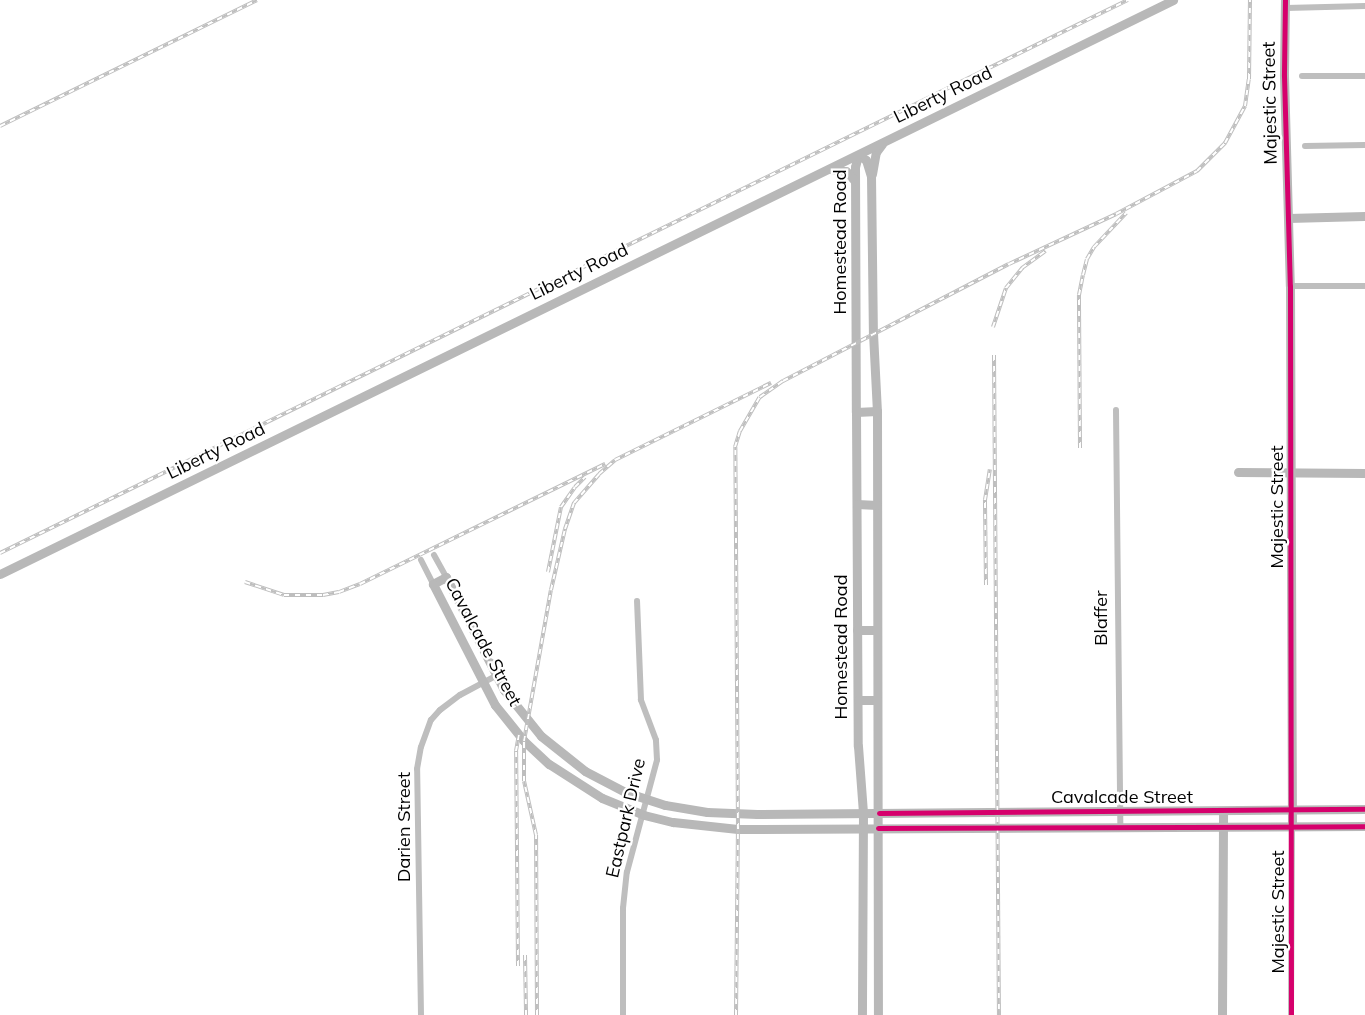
<!DOCTYPE html>
<style>
body{margin:0}
#map{position:relative;width:1365px;height:1015px;overflow:hidden;background:#fff;font-family:Mulish,sans-serif}
div>[style]{position:absolute}
.street>*{height:6px;margin:-3px;padding:0 3px;transform-origin:3px;border-radius:3px;background:#bebebe}
.secondary>*{height:9px;margin:-4.5px;padding:0 4.5px;transform-origin:4.5px;border-radius:4.5px;background:#b8b8b8}
.rail>*{height:4px;margin-top:-2px;transform-origin:0;background:repeating-linear-gradient(90deg,#fff 0 5.5px,#bebebe 0 11px);box-sizing:border-box;border-block:1px solid #bebebe}
.cycleway>*{height:5px;margin:-2.5px;padding:0 2.5px;transform-origin:2.5px;border-radius:2.5px;background:#d6006c}
span{translate:-50% -50%;white-space:nowrap;text-align:center;line-height:1.15;-webkit-text-stroke:4.5px #fff;paint-order:stroke}
.street-label{font-size:18px;color:#000}
</style>
<div id="map">
<div class="street">
<div style="left:1286px;top:8px;width:79px;rotate:-1.5deg"></div>
<div style="left:1302px;top:76px;width:63px"></div>
<div style="left:1305px;top:146px;width:60px;rotate:-1deg"></div>
<div style="left:1290px;top:286px;width:75px"></div>
<div style="left:1116px;top:410px;width:416px;rotate:89.4deg"></div>
<div style="left:434px;top:555px;width:25px;rotate:61deg"></div>
<div style="left:421px;top:560px;width:27px;rotate:63deg"></div>
<div style="left:421px;top:1015px;width:246px;rotate:-90.9deg"></div>
<div style="left:417px;top:769px;width:22px;rotate:-80deg"></div>
<div style="left:421px;top:747px;width:29px;rotate:-70deg"></div>
<div style="left:431px;top:720px;width:13px;rotate:-48deg"></div>
<div style="left:440px;top:710px;width:25px;rotate:-37deg"></div>
<div style="left:460px;top:695px;width:40px;rotate:-28deg"></div>
<div style="left:623px;top:1015px;width:107px;rotate:-90deg"></div>
<div style="left:623px;top:908px;width:36px;rotate:-84deg"></div>
<div style="left:627px;top:872px;width:116px;rotate:-75deg"></div>
<div style="left:657px;top:760px;width:20px;rotate:-93deg"></div>
<div style="left:656px;top:740px;width:43px;rotate:-110.6deg"></div>
<div style="left:641px;top:700px;width:99px;rotate:-92.3deg"></div>
<div style="left:1291px;top:1015px;width:189px;rotate:-89.7deg"></div>
</div>
<div class="secondary">
<div style="left:1285px;top:0;width:76px;rotate:90.8deg"></div>
<div style="left:1284px;top:76px;width:210px;rotate:88.4deg"></div>
<div style="left:1290px;top:286px;width:540px;rotate:89.79deg"></div>
<div style="left:858px;top:155px;width:9px;rotate:32deg"></div>
<div style="left:866px;top:160px;width:17px;rotate:73deg"></div>
<div style="left:871px;top:176px;width:157px;rotate:89.3deg"></div>
<div style="left:873px;top:333px;width:78px;rotate:87.1deg"></div>
<div style="left:877px;top:411px;width:604px;rotate:89.91deg"></div>
<div style="left:858px;top:155px;width:12px;rotate:104deg"></div>
<div style="left:855px;top:167px;width:245px;rotate:89.8deg"></div>
<div style="left:856px;top:412px;width:334px;rotate:89.7deg"></div>
<div style="left:858px;top:746px;width:67px;rotate:85.7deg"></div>
<div style="left:863px;top:813px;width:202px;rotate:90.3deg"></div>
<div style="left:831px;top:169px;width:15px;rotate:8deg"></div>
<div style="left:846px;top:171px;width:13px;rotate:48deg"></div>
<div style="left:872px;top:174px;width:22px;rotate:-80deg"></div>
<div style="left:876px;top:152px;width:10px;rotate:-53deg"></div>
<div style="left:1288px;top:218px;width:77px;rotate:-1.5deg"></div>
<div style="left:856px;top:412px;width:21px;rotate:-3deg"></div>
<div style="left:1238px;top:472px;width:127px;rotate:0.5deg"></div>
<div style="left:857px;top:504px;width:20px;rotate:3deg"></div>
<div style="left:0;top:574px;width:1306px;rotate:-26.07deg"></div>
<div style="left:857px;top:630px;width:20px"></div>
<div style="left:858px;top:700px;width:19px"></div>
<div style="left:1365px;top:809px;width:608px;rotate:179.53deg"></div>
<div style="left:757px;top:814px;width:50px;rotate:-177.7deg"></div>
<div style="left:707px;top:812px;width:43px;rotate:-170.5deg"></div>
<div style="left:665px;top:805px;width:40px;rotate:-162deg"></div>
<div style="left:627px;top:793px;width:47px;rotate:-152.4deg"></div>
<div style="left:585px;top:771px;width:56px;rotate:-141.5deg"></div>
<div style="left:541px;top:736px;width:59px;rotate:-128.8deg"></div>
<div style="left:504px;top:690px;width:127px;rotate:-117.2deg"></div>
<div style="left:446px;top:577px;width:15px;rotate:152deg"></div>
<div style="left:433px;top:584px;width:136px;rotate:62.9deg"></div>
<div style="left:495px;top:705px;width:46px;rotate:51.1deg"></div>
<div style="left:524px;top:741px;width:34px;rotate:43deg"></div>
<div style="left:549px;top:764px;width:63px;rotate:32.7deg"></div>
<div style="left:602px;top:798px;width:45px;rotate:22deg"></div>
<div style="left:644px;top:815px;width:30px;rotate:14deg"></div>
<div style="left:673px;top:822px;width:65px;rotate:6.1deg"></div>
<div style="left:738px;top:829px;width:627px;rotate:-0.27deg"></div>
<div style="left:1222px;top:1015px;width:204px;rotate:-89.7deg"></div>
</div>
<div class="rail">
<div style="left:0;top:126px;width:286px;rotate:-26.1deg"></div>
<div style="left:993px;top:327px;width:41px;rotate:-71.6deg"></div>
<div style="left:1006px;top:288px;width:26px;rotate:-51deg"></div>
<div style="left:1022px;top:268px;width:29px;rotate:-36deg"></div>
<div style="left:994px;top:355px;width:660px;rotate:89.57deg"></div>
<div style="left:1080px;top:448px;width:153px;rotate:-90.4deg"></div>
<div style="left:1079px;top:295px;width:20px;rotate:-79deg"></div>
<div style="left:1083px;top:275px;width:16px;rotate:-76deg"></div>
<div style="left:1087px;top:259px;width:14px;rotate:-60deg"></div>
<div style="left:1094px;top:247px;width:47px;rotate:-46.7deg"></div>
<div style="left:0;top:553px;width:1256px;rotate:-26.12deg"></div>
<div style="left:548px;top:572px;width:66px;rotate:-78.7deg"></div>
<div style="left:561px;top:507px;width:24px;rotate:-55deg"></div>
<div style="left:575px;top:487px;width:14px;rotate:-45deg"></div>
<div style="left:245px;top:582px;width:41px;rotate:18.4deg"></div>
<div style="left:284px;top:595px;width:39px"></div>
<div style="left:323px;top:595px;width:16px;rotate:-11deg"></div>
<div style="left:339px;top:592px;width:22px;rotate:-21deg"></div>
<div style="left:360px;top:584px;width:273px;rotate:-26.1deg"></div>
<div style="left:986px;top:585px;width:85px;rotate:-90.7deg"></div>
<div style="left:985px;top:500px;width:31px;rotate:-81deg"></div>
<div style="left:525px;top:955px;width:60px;rotate:89deg"></div>
<div style="left:518px;top:966px;width:215px;rotate:-90.5deg"></div>
<div style="left:516px;top:751px;width:17px;rotate:-80deg"></div>
<div style="left:537px;top:1015px;width:180px;rotate:-90.3deg"></div>
<div style="left:536px;top:835px;width:55px;rotate:-102.5deg"></div>
<div style="left:524px;top:781px;width:40px;rotate:-90deg"></div>
<div style="left:524px;top:741px;width:153px;rotate:-79.9deg"></div>
<div style="left:551px;top:590px;width:63px;rotate:-77.1deg"></div>
<div style="left:565px;top:529px;width:28px;rotate:-71deg"></div>
<div style="left:574px;top:503px;width:38px;rotate:-49deg"></div>
<div style="left:599px;top:474px;width:21px;rotate:-41deg"></div>
<div style="left:615px;top:460px;width:174px;rotate:-26.3deg"></div>
<div style="left:736px;top:1015px;width:186px;rotate:-89.4deg"></div>
<div style="left:738px;top:829px;width:382px;rotate:-90.4deg"></div>
<div style="left:735px;top:447px;width:17px;rotate:-73deg"></div>
<div style="left:740px;top:431px;width:39px;rotate:-60deg"></div>
<div style="left:760px;top:397px;width:28px;rotate:-35deg"></div>
<div style="left:783px;top:381px;width:254px;rotate:-27.4deg"></div>
<div style="left:1009px;top:264px;width:118px;rotate:-25deg"></div>
<div style="left:1116px;top:214px;width:92px;rotate:-28deg"></div>
<div style="left:1197px;top:171px;width:40px;rotate:-45deg"></div>
<div style="left:1225px;top:143px;width:42px;rotate:-61.6deg"></div>
<div style="left:1245px;top:106px;width:27px;rotate:-82deg"></div>
<div style="left:1249px;top:79px;width:79px;rotate:-89.3deg"></div>
</div>
<div class="cycleway">
<div style="left:1285px;top:0;width:76px;rotate:90.8deg"></div>
<div style="left:1284px;top:76px;width:210px;rotate:88.4deg"></div>
<div style="left:1290px;top:286px;width:729px;rotate:89.92deg"></div>
<div style="left:879px;top:813px;width:486px;rotate:-0.5deg"></div>
<div style="left:878px;top:828px;width:487px;rotate:-0.2deg"></div>
</div>
<div class="street-label">
<span style="left:943px;top:95px;rotate:-26deg">Liberty Road</span>
<span style="left:1270px;top:103px;rotate:-91deg">Majestic Street</span>
<span style="left:840px;top:242px;rotate:-90deg">Homestead Road</span>
<span style="left:579px;top:272px;rotate:-26deg">Liberty Road</span>
<span style="left:216px;top:451px;rotate:-26deg">Liberty Road</span>
<span style="left:1277px;top:507px;rotate:-90deg">Majestic Street</span>
<span style="left:1101px;top:618px;rotate:-90deg">Blaffer</span>
<span style="left:483px;top:642px;rotate:62deg">Cavalcade Street</span>
<span style="left:841px;top:647px;rotate:-90deg">Homestead Road</span>
<span style="left:1122px;top:797px">Cavalcade Street</span>
<span style="left:626px;top:818px;rotate:-77deg">Eastpark Drive</span>
<span style="left:404px;top:827px;rotate:-90deg">Darien Street</span>
<span style="left:1278px;top:912px;rotate:-90deg">Majestic Street</span>
</div>
</div>
